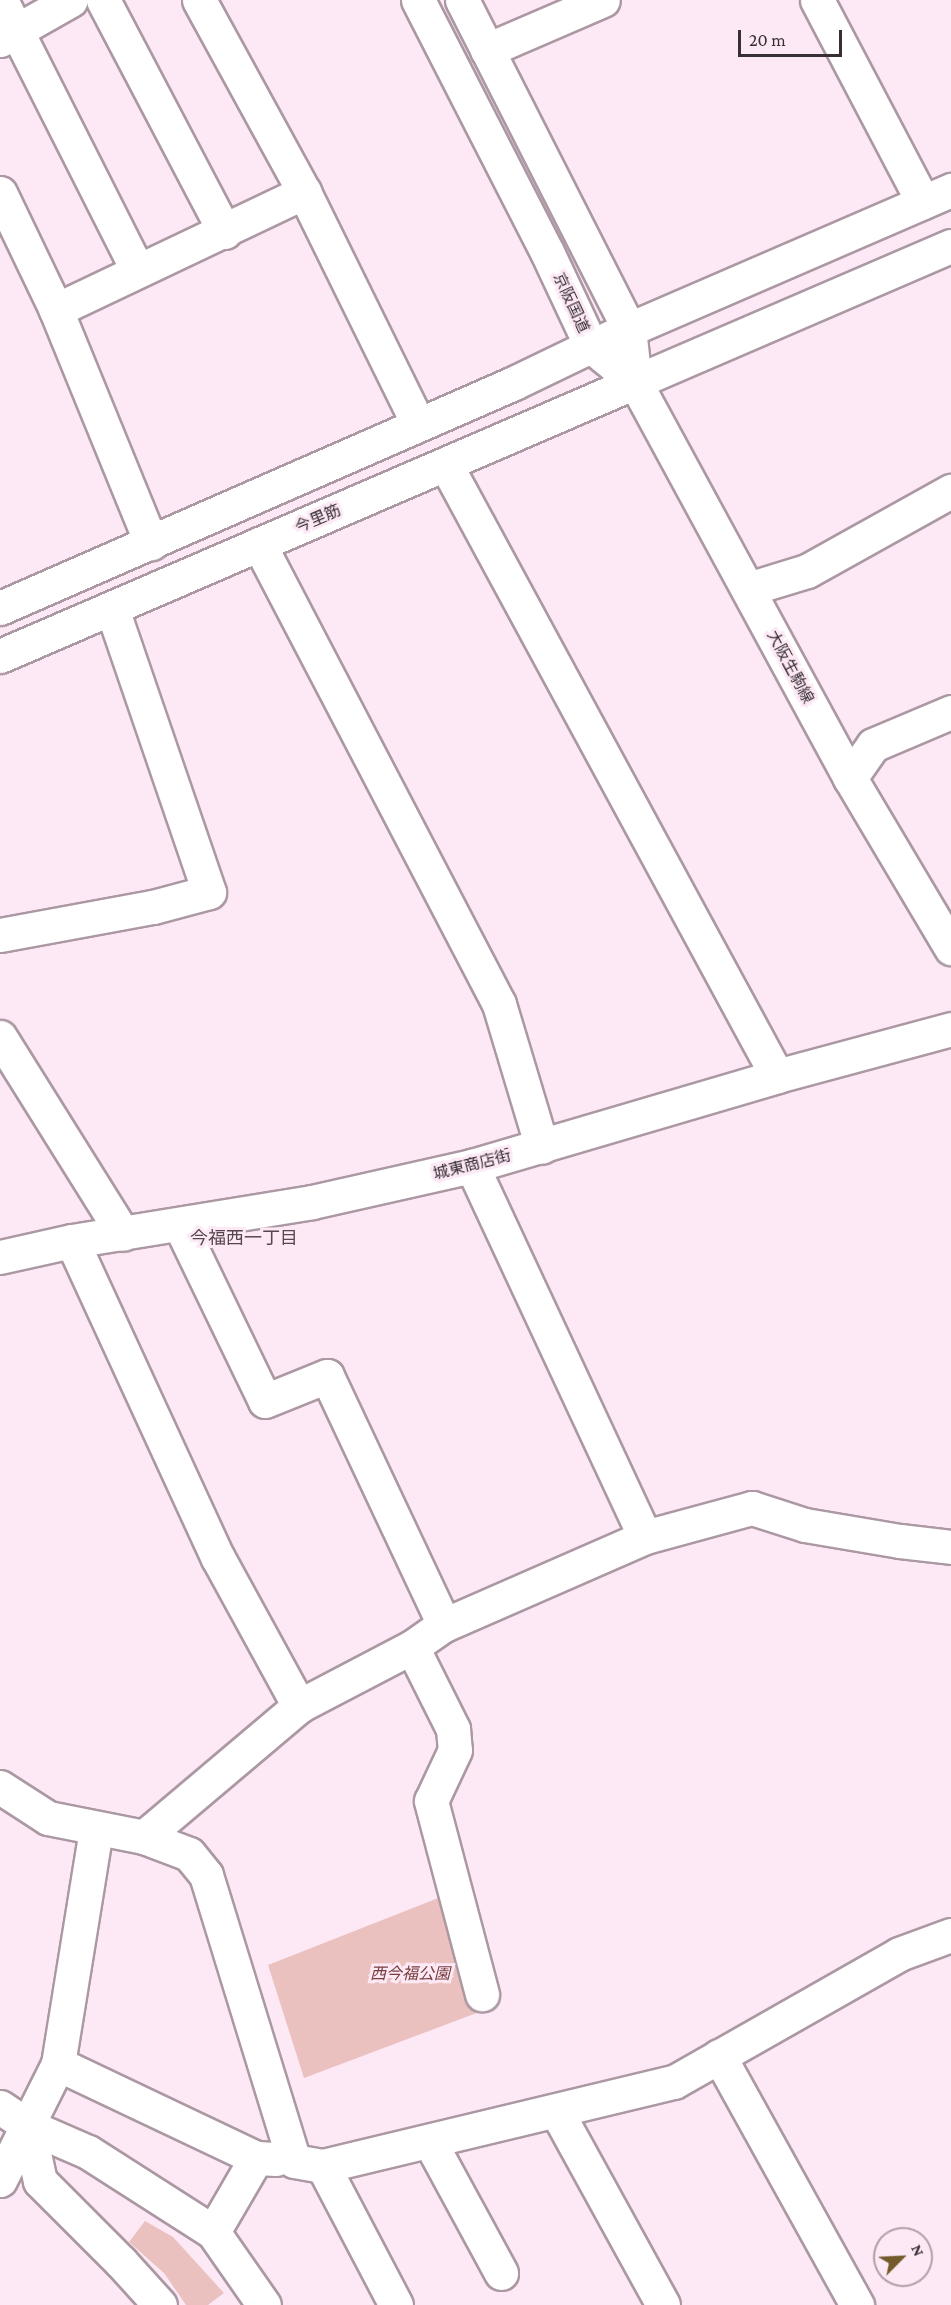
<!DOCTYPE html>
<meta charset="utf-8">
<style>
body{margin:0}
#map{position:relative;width:951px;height:2305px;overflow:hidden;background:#fde9f5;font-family:"Crimson Pro","Noto Sans JP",serif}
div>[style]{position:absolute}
.green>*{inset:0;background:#ebc1bf}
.roads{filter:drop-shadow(2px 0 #ab98a3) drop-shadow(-2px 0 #ab98a3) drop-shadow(0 2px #ab98a3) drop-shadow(0 -2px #ab98a3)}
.minor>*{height:33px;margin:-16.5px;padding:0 16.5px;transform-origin:16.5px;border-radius:16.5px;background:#fff}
.major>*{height:33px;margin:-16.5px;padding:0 16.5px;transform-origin:16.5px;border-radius:16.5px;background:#fff}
.highway>*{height:33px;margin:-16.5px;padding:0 16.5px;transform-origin:16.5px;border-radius:16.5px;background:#fff}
span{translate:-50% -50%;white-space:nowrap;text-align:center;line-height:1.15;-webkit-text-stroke:6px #fde9f5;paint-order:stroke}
.street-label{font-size:16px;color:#372f34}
.park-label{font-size:16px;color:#783e3d;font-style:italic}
.neighbourhood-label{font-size:18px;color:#56464f}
.north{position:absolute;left:873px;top:2227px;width:60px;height:60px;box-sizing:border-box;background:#fde9f5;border:2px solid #ae9fa8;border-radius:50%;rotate:66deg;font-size:16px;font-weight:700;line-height:24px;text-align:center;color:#372f34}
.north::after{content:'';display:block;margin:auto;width:21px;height:27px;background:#745b2c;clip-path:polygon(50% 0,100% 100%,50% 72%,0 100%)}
.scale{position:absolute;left:738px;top:30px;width:104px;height:27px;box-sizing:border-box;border:3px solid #372f34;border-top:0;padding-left:8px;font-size:18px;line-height:21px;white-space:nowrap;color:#372f34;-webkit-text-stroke:4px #fde9f5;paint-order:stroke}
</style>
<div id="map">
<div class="green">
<div style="clip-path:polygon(451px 1893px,482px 2011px,304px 2078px,268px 1965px)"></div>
<div style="clip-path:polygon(145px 2221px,173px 2237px,224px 2293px,208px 2305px,186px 2305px,164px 2273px,129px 2242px)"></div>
</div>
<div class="roads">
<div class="minor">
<div style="left:1px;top:0;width:301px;rotate:63.2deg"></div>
<div style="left:103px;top:0;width:262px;rotate:62.3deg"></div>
<div style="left:199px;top:0;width:219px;rotate:61.3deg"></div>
<div style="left:304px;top:192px;width:258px;rotate:63.8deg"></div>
<div style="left:817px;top:0;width:228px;rotate:62.3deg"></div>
<div style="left:0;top:40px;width:81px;rotate:-29.4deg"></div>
<div style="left:487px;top:50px;width:126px;rotate:-23.3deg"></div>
<div style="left:0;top:193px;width:130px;rotate:64.4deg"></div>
<div style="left:56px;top:310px;width:252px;rotate:67.8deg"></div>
<div style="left:56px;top:310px;width:275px;rotate:-25.4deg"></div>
<div style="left:446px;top:465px;width:695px;rotate:61.55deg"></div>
<div style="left:259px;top:544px;width:519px;rotate:62.45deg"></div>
<div style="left:499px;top:1004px;width:149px;rotate:73.3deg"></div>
<div style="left:748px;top:589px;width:62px;rotate:-17deg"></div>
<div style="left:807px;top:571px;width:165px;rotate:-29.1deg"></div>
<div style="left:850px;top:778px;width:40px;rotate:-55.1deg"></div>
<div style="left:873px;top:745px;width:85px;rotate:-22.9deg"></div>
<div style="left:0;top:935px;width:156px;rotate:-10.4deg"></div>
<div style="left:153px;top:907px;width:58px;rotate:-15deg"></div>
<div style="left:209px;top:892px;width:300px;rotate:-108.9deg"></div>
<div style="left:0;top:1037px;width:232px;rotate:58deg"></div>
<div style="left:472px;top:1166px;width:409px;rotate:65deg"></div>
<div style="left:180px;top:1225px;width:195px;rotate:64.2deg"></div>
<div style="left:265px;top:1401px;width:67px;rotate:-22deg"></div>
<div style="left:327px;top:1376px;width:275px;rotate:64.8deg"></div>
<div style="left:72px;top:1241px;width:349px;rotate:65.3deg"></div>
<div style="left:218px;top:1558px;width:169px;rotate:61.3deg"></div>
<div style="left:0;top:1257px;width:74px;rotate:-12.5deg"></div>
<div style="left:72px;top:1241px;width:243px;rotate:-9.2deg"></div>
<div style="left:312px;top:1202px;width:164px;rotate:-12.7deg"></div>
<div style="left:472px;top:1166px;width:318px;rotate:-16.4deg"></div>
<div style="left:777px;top:1076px;width:180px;rotate:-15.1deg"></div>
<div style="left:412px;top:1647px;width:92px;rotate:63.4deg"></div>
<div style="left:453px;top:1729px;width:21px;rotate:85deg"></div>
<div style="left:455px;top:1750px;width:56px;rotate:115.2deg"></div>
<div style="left:431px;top:1801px;width:200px;rotate:75.2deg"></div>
<div style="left:0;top:1787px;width:57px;rotate:32.9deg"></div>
<div style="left:48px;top:1818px;width:98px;rotate:11.2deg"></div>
<div style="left:144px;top:1837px;width:48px;rotate:20.7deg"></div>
<div style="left:189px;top:1854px;width:27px;rotate:51deg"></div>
<div style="left:206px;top:1875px;width:299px;rotate:72.9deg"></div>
<div style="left:294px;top:2161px;width:29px;rotate:10deg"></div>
<div style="left:323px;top:2166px;width:361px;rotate:-13.5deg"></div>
<div style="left:674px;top:2082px;width:259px;rotate:-29.6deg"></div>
<div style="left:899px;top:1954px;width:55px;rotate:-20.1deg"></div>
<div style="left:144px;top:1837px;width:203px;rotate:-40.2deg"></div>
<div style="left:299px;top:1706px;width:127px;rotate:-27.6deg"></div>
<div style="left:412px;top:1647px;width:39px;rotate:-35deg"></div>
<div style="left:444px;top:1625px;width:219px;rotate:-23.6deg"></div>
<div style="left:645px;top:1537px;width:111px;rotate:-15.2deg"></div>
<div style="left:752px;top:1508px;width:56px;rotate:17.8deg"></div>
<div style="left:805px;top:1525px;width:96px;rotate:9.6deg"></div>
<div style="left:900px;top:1541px;width:51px;rotate:6.7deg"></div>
<div style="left:719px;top:2056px;width:285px;rotate:61deg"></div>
<div style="left:58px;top:2064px;width:219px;rotate:25.4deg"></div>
<div style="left:0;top:2107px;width:34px;rotate:34deg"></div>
<div style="left:28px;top:2126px;width:65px;rotate:23.4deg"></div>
<div style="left:88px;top:2152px;width:148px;rotate:32.6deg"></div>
<div style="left:213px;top:2232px;width:89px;rotate:55.1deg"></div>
<div style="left:557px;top:2112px;width:220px;rotate:61.2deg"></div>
<div style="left:28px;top:2126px;width:56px;rotate:77.7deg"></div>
<div style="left:40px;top:2181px;width:115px;rotate:45deg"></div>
<div style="left:121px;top:2262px;width:58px;rotate:47.8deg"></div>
<div style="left:430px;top:2142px;width:149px;rotate:61.5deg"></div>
<div style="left:323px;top:2166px;width:157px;rotate:62.3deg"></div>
<div style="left:0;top:2180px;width:130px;rotate:-63.4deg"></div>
<div style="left:58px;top:2064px;width:238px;rotate:-80.8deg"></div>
<div style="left:213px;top:2232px;width:86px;rotate:-59.8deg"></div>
<div style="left:256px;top:2158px;width:20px;rotate:3deg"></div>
</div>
<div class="major">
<div style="left:0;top:608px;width:561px;rotate:-23.64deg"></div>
<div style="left:514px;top:383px;width:85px;rotate:-25.7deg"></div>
<div style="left:0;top:656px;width:692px;rotate:-23.34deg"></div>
<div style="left:635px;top:382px;width:451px;rotate:61.5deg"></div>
<div style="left:850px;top:778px;width:198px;rotate:59.3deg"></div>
</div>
<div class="highway">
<div style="left:418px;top:0;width:283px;rotate:62.9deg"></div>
<div style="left:547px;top:252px;width:104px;rotate:64.9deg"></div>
<div style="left:591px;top:346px;width:57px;rotate:39.3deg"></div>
<div style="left:462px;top:0;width:369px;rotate:63.1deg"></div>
<div style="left:629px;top:329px;width:53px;rotate:83.5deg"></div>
<div style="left:609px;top:338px;width:373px;rotate:-23.4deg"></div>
<div style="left:635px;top:382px;width:344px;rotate:-23.3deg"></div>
</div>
</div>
<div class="street-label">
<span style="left:571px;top:303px;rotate:65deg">京阪国道</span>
<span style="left:318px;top:519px;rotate:-23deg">今里筋</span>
<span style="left:790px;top:667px;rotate:62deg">大阪生駒線</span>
<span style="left:472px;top:1165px;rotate:-14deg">城東商店街</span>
</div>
<div class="park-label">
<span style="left:410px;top:1974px">西今福公園</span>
</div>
<div class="neighbourhood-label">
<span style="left:244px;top:1238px">今福西一丁目</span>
</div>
<div class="north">N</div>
<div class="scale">20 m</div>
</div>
